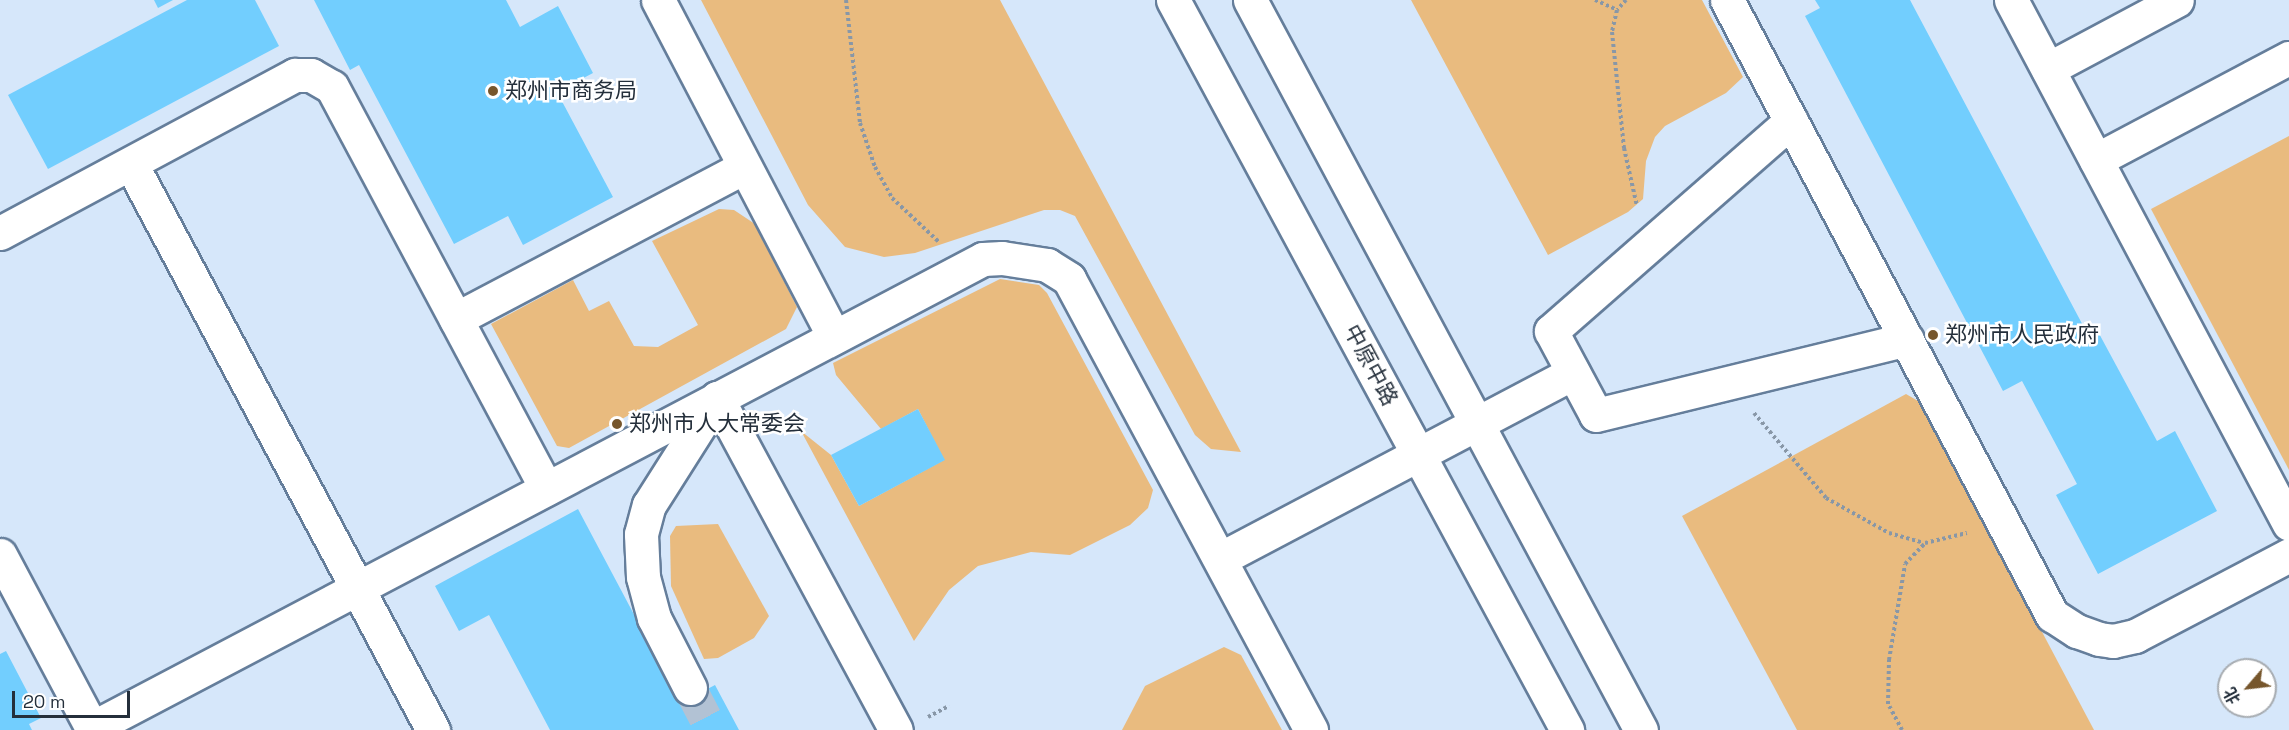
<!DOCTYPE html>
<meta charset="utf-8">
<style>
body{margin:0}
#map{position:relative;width:2289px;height:730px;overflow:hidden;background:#d6e7fa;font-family:"Space Grotesk","Noto Sans SC",sans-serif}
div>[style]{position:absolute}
.green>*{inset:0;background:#e9bb7f}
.building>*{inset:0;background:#72cefe}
.minor-tunnel>*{height:33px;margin-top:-16.5px;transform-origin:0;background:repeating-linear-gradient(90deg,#b2c2d4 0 33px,transparent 0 49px)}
.path>*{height:4px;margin-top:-2px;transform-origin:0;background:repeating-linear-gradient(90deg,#8897a7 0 3px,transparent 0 6px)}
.roads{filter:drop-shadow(2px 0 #657e9b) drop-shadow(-2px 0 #657e9b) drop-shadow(0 2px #657e9b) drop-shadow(0 -2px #657e9b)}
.minor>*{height:33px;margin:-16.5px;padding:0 16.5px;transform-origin:16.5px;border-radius:16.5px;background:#fff}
.major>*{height:33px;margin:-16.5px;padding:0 16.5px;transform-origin:16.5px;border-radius:16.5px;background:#fff}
.dots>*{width:16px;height:16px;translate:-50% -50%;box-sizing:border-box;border:3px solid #fff;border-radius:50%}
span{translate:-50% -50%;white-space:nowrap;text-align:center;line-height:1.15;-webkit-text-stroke:5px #fff;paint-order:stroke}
.poi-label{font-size:22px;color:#242f3b}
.left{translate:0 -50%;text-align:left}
.street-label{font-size:22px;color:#242f3b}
.north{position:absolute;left:2217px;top:658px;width:60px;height:60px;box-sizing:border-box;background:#fff;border:2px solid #a7acb1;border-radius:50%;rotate:242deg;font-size:16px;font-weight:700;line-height:24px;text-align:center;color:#242f3b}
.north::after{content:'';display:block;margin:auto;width:21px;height:27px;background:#76562c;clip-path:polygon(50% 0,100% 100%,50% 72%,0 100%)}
.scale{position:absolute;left:12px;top:691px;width:118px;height:27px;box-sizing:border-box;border:3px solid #242f3b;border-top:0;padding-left:8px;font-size:18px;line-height:21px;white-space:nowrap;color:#242f3b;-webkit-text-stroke:4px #fff;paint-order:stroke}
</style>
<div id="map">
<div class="green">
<div style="clip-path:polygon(701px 0,1000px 0,1241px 452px,1211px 449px,1195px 435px,1075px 216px,1060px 210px,1044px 210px,915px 253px,884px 257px,845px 247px,808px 205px)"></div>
<div style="clip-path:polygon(1411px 0,1702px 0,1743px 77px,1726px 93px,1665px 126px,1655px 137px,1646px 161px,1643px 199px,1628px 212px,1548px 255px)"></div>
<div style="clip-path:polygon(2289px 136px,2289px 470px,2151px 209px)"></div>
<div style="clip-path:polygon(719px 209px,734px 210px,755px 224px,797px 307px,786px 329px,569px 448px,557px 446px,491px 324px,573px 280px,589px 311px,609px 301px,634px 346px,658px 347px,698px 325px,652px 241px)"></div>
<div style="clip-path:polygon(1000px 279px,1039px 285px,1047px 293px,1153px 490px,1148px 508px,1130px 525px,1070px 555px,1031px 552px,978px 566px,949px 590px,914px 641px,801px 431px,831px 455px,859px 506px,944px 460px,918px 409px,881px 429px,836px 375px,833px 363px)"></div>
<div style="clip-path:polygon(1906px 394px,1918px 401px,1928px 417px,2094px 730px,1797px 730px,1682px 516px)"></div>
<div style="clip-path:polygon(718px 524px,769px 616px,754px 638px,718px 658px,704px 659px,671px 586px,670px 536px,676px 526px)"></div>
<div style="clip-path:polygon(1224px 647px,1241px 655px,1282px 730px,1122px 730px,1145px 686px)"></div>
</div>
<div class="building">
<div style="clip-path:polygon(154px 0,173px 0,158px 8px)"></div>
<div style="clip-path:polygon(187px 0,255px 0,279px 46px,48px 169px,8px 95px)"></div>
<div style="clip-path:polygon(314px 0,506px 0,520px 27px,558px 6px,593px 73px,557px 92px,613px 197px,523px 245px,508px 216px,454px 244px,359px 65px,350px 70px)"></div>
<div style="clip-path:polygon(1815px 0,1910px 0,2087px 333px,2096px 328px,2157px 441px,2175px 431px,2217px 511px,2098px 574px,2056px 495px,2077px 484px,2022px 381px,2003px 391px,1805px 16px,1820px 8px)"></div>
<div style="clip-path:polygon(918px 409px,945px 460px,859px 506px,831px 455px)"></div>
<div style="clip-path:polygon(578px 509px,681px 703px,715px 685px,739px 730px,550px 730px,489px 615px,459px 631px,435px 586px)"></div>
<div style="clip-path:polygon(6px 651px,41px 718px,29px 724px,32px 730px,0 730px,0 654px)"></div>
</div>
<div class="minor-tunnel">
<div style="left:690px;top:688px;width:47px;rotate:62.4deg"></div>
</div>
<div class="path">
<div style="left:846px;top:0;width:124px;rotate:83.5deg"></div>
<div style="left:860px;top:123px;width:46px;rotate:71.2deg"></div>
<div style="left:875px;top:167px;width:35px;rotate:61deg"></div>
<div style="left:892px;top:198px;width:64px;rotate:43.1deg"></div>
<div style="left:1595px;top:0;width:24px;rotate:24deg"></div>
<div style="left:1626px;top:0;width:13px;rotate:132deg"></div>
<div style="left:1617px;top:10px;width:23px;rotate:103deg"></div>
<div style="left:1612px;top:32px;width:117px;rotate:84.1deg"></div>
<div style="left:1624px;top:148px;width:59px;rotate:77.4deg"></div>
<div style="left:1754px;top:413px;width:111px;rotate:49.7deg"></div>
<div style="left:1826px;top:498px;width:72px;rotate:29.1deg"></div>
<div style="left:1889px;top:533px;width:36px;rotate:16deg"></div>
<div style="left:928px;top:717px;width:24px;rotate:-28deg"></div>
<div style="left:1902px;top:730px;width:30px;rotate:-118deg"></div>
<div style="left:1888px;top:704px;width:44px;rotate:-88.7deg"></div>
<div style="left:1889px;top:660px;width:97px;rotate:-80.5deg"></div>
<div style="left:1905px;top:564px;width:29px;rotate:-46deg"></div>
<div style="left:1925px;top:543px;width:43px;rotate:-13.4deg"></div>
</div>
<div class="roads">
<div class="minor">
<div style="left:658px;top:0;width:380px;rotate:62.4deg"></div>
<div style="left:1727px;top:0;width:696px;rotate:62.15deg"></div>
<div style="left:2052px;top:615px;width:30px;rotate:33deg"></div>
<div style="left:2077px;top:631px;width:23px;rotate:20deg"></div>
<div style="left:2099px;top:639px;width:14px;rotate:8deg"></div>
<div style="left:2113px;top:641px;width:23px;rotate:-13deg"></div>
<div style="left:2135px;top:636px;width:174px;rotate:-27.7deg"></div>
<div style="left:2011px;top:0;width:593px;rotate:62.05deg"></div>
<div style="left:2048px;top:69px;width:146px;rotate:-28.1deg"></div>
<div style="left:1791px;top:121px;width:319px;rotate:138.8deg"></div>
<div style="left:1551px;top:331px;width:95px;rotate:61.8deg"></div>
<div style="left:1596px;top:415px;width:320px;rotate:-13.7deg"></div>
<div style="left:2096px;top:160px;width:218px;rotate:-27.9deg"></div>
<div style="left:131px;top:164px;width:642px;rotate:61.92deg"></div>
<div style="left:0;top:233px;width:335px;rotate:-28.2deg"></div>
<div style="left:295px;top:75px;width:16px"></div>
<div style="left:311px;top:75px;width:24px;rotate:30deg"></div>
<div style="left:332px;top:87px;width:455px;rotate:61.9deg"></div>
<div style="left:456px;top:319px;width:326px;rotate:-27.8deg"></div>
<div style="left:0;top:555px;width:198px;rotate:62deg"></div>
<div style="left:1220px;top:559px;width:399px;rotate:-27.8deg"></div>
<div style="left:690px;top:688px;width:79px;rotate:-117.2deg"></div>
<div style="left:654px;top:618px;width:42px;rotate:-105deg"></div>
<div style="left:643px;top:577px;width:43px;rotate:-92.7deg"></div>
<div style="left:641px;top:534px;width:30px;rotate:-75deg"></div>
<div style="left:649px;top:505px;width:127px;rotate:-57.6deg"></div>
<div style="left:717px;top:398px;width:377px;rotate:61.7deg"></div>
<div style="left:92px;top:728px;width:1007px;rotate:-27.76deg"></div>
<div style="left:983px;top:259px;width:19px;rotate:-3deg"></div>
<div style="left:1002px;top:258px;width:46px;rotate:8.8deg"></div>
<div style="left:1047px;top:265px;width:26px;rotate:32deg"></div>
<div style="left:1069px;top:279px;width:512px;rotate:61.78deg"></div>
</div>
<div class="major">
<div style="left:1173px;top:0;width:830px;rotate:61.64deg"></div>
<div style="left:1250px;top:0;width:828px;rotate:61.83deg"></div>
</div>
</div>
<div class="dots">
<div style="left:493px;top:91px;background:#76562c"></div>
<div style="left:1933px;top:335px;background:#76562c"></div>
<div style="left:617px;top:424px;background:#76562c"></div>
</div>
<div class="poi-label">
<span class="left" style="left:505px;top:91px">郑州市商务局</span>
<span class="left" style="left:1945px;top:335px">郑州市人民政府</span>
<span class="left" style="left:629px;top:424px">郑州市人大常委会</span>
</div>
<div class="street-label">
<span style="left:1371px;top:365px;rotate:62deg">中原中路</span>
</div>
<div class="north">北</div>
<div class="scale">20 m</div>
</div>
